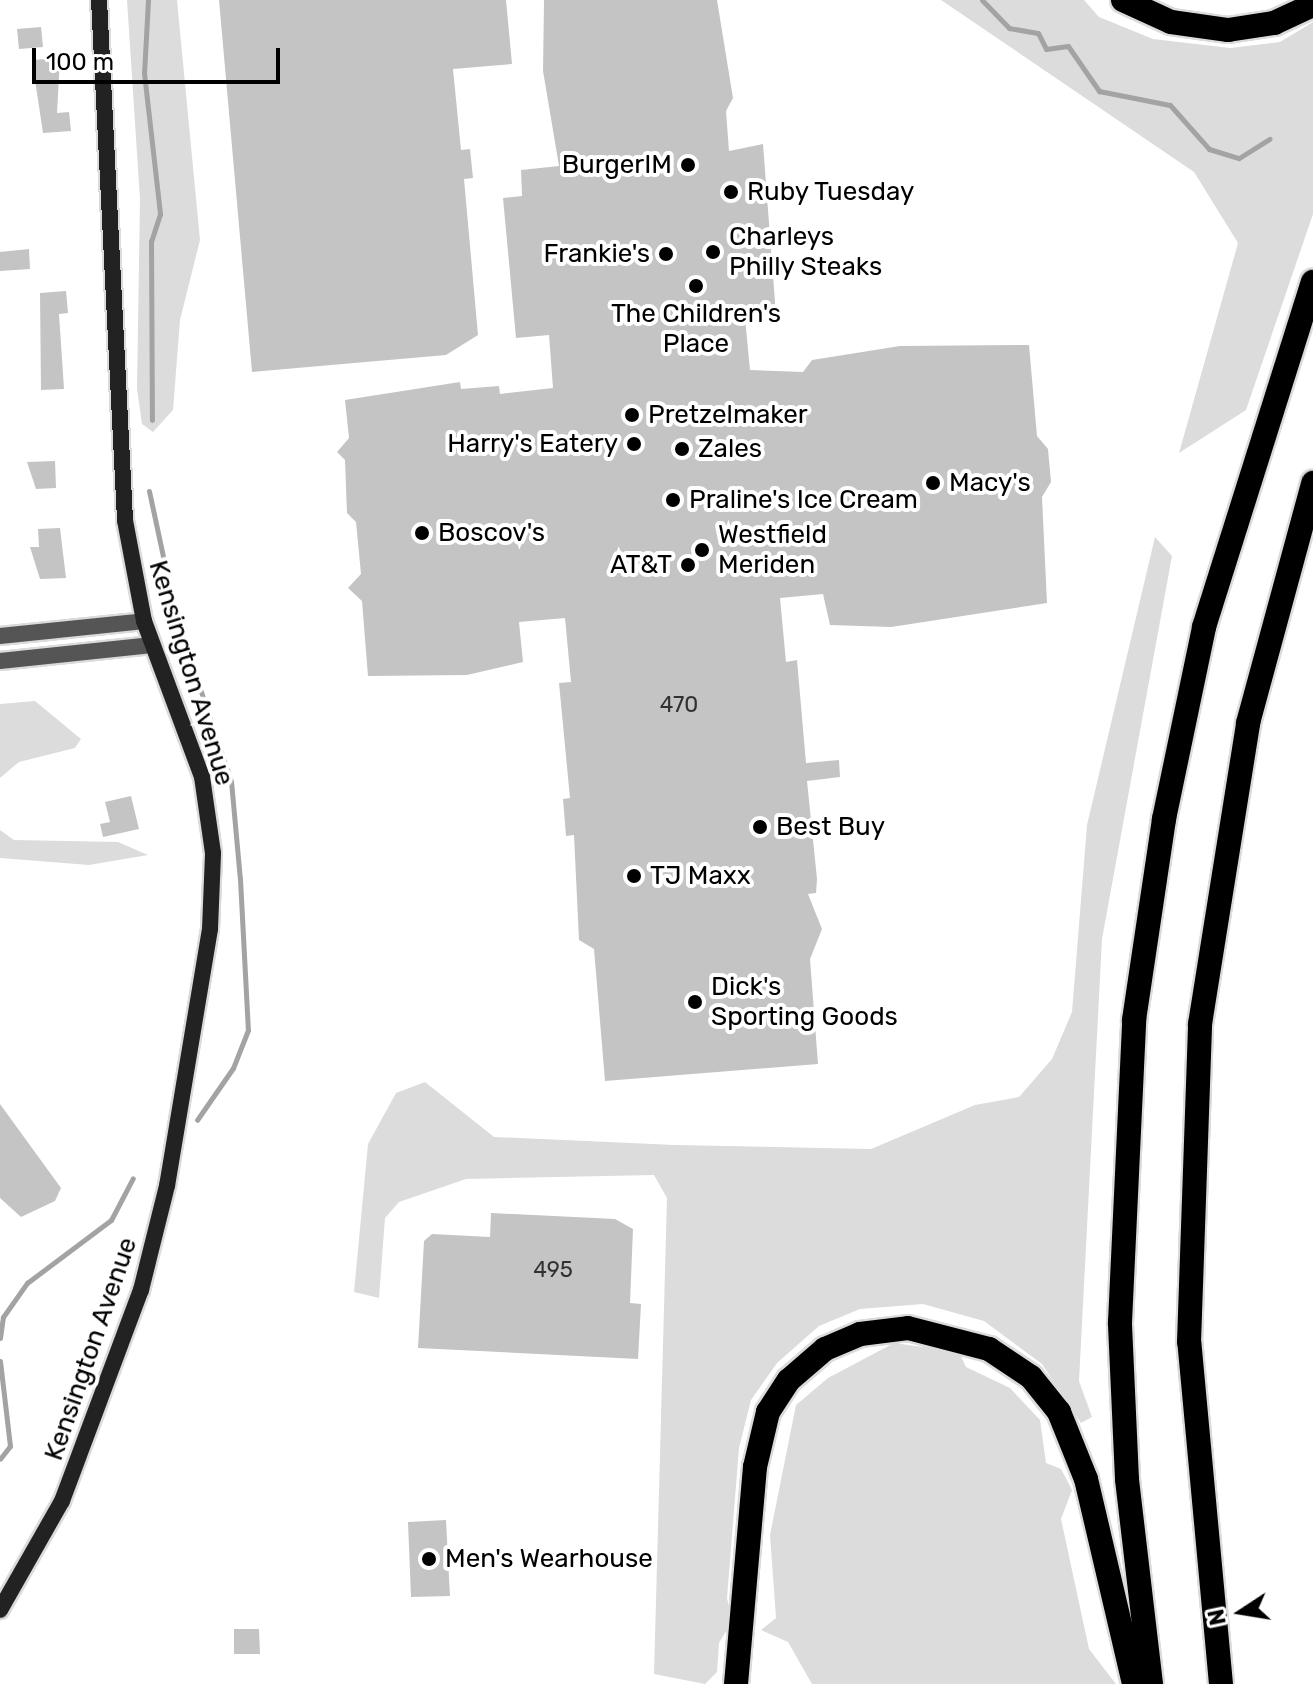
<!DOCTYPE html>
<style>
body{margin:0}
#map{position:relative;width:1313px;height:1684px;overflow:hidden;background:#fff;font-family:Rubik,sans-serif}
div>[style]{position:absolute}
.green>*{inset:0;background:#dcdcdc}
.stream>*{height:5px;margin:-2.5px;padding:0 2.5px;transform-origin:2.5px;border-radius:2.5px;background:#a3a3a3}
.building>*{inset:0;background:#c4c4c4}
.roads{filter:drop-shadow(2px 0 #dbdbdb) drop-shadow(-2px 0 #dbdbdb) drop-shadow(0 2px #dbdbdb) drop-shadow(0 -2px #dbdbdb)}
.minor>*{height:16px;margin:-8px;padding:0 8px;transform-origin:8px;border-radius:8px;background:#555}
.secondary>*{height:16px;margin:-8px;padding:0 8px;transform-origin:8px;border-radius:8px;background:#222}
.motorway>*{height:24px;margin:-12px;padding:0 12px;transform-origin:12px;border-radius:12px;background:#000}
.dots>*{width:22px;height:22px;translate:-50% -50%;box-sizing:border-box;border:4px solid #fff;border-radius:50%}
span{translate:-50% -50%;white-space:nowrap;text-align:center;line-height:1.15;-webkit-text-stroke:8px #fff;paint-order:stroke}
.number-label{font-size:22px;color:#313131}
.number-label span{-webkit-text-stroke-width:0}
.poi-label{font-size:26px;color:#000}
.right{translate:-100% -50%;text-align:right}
.left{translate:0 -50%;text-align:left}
.street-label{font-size:26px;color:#000}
.north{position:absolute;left:1201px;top:1572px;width:80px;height:80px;-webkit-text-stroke:6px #fff;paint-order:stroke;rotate:258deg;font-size:22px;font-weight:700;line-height:32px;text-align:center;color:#000}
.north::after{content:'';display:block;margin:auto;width:28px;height:36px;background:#000;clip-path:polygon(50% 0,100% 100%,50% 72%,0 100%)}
.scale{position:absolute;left:32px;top:48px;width:248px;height:36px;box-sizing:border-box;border:4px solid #000;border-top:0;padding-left:10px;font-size:24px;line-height:28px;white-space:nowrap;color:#000;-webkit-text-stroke:6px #fff;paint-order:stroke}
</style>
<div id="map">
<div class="green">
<div style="clip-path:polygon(127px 0,177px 0,200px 240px,180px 320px,173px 410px,153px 432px,142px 424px,137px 389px,140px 199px)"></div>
<div style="clip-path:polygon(941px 0,1084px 0,1099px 17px,1153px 39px,1230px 48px,1280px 42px,1313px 22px,1313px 214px,1246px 410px,1179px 453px,1238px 243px,1194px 172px)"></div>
<div style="clip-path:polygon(1155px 537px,1172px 556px,1102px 939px,1079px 1381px,1092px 1417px,1081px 1423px,1042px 1364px,984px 1321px,923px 1304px,860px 1309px,819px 1326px,777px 1363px,751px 1400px,739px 1448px,727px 1598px,732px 1621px,719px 1643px,717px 1672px,705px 1684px,654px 1674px,667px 1198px,654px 1175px,466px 1179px,399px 1202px,385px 1218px,379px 1298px,354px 1292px,368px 1144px,396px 1093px,425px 1082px,494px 1137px,675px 1145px,871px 1149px,975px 1105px,1019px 1097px,1052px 1059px,1072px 1012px,1087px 825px)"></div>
<div style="clip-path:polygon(35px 701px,81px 739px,75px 748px,19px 762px,0 778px,0 704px)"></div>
<div style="clip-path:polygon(0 830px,14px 840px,118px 842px,148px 855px,89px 865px,0 858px)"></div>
<div style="clip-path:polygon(894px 1343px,959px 1352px,966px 1367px,1010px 1388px,1040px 1420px,1046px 1463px,1061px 1469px,1072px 1490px,1061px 1519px,1089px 1649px,1116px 1684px,812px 1684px,788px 1642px,761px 1630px,776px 1618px,770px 1535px,796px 1405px,828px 1378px)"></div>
</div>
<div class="stream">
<div style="left:148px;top:0;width:73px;rotate:93.1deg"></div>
<div style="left:144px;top:73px;width:142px;rotate:83.5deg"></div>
<div style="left:160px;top:214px;width:28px;rotate:108deg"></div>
<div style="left:151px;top:241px;width:179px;rotate:89.7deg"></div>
<div style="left:982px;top:0;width:39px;rotate:46deg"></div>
<div style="left:1009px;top:28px;width:29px;rotate:10deg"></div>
<div style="left:1038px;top:33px;width:18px;rotate:63deg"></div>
<div style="left:1046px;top:49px;width:22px;rotate:-8deg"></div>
<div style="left:1068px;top:46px;width:55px;rotate:55.4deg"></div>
<div style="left:1099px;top:91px;width:72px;rotate:11.2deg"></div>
<div style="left:1170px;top:105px;width:59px;rotate:48.4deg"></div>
<div style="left:1209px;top:149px;width:31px;rotate:17deg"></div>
<div style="left:1239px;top:158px;width:36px;rotate:-32deg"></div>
<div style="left:149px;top:491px;width:129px;rotate:77.9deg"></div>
<div style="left:176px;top:617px;width:173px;rotate:71.5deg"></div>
<div style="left:231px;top:781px;width:98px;rotate:84.8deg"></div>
<div style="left:240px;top:879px;width:151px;rotate:87deg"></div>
<div style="left:248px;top:1030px;width:41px;rotate:111.5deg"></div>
<div style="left:233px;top:1068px;width:63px;rotate:124.7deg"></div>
<div style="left:0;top:1338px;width:21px;rotate:-82deg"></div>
<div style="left:3px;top:1317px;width:42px;rotate:-54.8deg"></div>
<div style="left:27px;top:1283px;width:105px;rotate:-36.9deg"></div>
<div style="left:111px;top:1220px;width:47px;rotate:-62.4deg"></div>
<div style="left:0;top:1361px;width:86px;rotate:83.3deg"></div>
<div style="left:10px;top:1446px;width:16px;rotate:128deg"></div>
</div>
<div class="building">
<div style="clip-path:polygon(219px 0,506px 0,512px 64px,453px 69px,461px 150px,470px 149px,473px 178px,464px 179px,478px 335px,446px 355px,252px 372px)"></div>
<div style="clip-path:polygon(544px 0,717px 0,733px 98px,726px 111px,729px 151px,763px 144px,776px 315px,745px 318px,750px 370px,803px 372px,812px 360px,900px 346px,1029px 345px,1037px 436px,1048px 449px,1051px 482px,1042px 497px,1047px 603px,891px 627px,830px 625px,823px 594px,780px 598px,786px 662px,797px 660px,806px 763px,839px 760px,840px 777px,807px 781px,817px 879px,816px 893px,808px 894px,822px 929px,810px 959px,818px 1064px,605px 1081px,594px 949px,579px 940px,574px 835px,566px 836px,563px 799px,570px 798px,559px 683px,571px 682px,565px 618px,519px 622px,523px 662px,467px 675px,368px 676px,362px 601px,348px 588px,361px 574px,356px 522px,347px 513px,345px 460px,337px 452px,349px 438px,345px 400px,460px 382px,461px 389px,499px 386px,500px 394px,553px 388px,549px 335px,516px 338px,503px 198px,522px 196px,521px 170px,559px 166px,543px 71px)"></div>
<div style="clip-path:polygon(41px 27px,43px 47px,19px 49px,17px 29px)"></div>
<div style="clip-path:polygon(60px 58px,57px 113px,69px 112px,71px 131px,43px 133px,32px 60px)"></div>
<div style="clip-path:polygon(29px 249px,30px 269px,0 271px,0 252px)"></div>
<div style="clip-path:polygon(66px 291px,68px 313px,59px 314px,64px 389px,41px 390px,40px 293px)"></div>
<div style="clip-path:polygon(55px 461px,56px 488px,36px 489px,27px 462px)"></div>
<div style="clip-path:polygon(60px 528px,66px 578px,40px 579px,30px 547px,39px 547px,38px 529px)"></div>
<div style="clip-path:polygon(131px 796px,139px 829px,103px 837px,100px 824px,110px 822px,105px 802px)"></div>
<div style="clip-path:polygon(0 1104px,61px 1188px,55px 1201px,21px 1217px,0 1198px)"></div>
<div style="clip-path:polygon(491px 1213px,615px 1219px,633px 1229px,630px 1303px,641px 1304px,638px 1359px,418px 1348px,424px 1241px,432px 1234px,490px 1237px)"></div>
<div style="clip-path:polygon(446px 1520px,450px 1596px,411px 1597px,408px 1522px)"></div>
<div style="clip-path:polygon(234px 1629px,259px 1629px,260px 1654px,234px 1654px)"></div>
</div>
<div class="roads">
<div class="minor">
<div style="left:0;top:636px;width:145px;rotate:-5.9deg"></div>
<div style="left:0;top:661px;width:153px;rotate:-6deg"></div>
</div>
<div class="secondary">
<div style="left:0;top:1610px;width:125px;rotate:-60.4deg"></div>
<div style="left:62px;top:1501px;width:225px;rotate:-69.5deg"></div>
<div style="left:141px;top:1290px;width:107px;rotate:-76deg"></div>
<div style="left:167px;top:1186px;width:261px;rotate:-80.5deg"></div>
<div style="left:210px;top:929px;width:76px;rotate:-87.7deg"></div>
<div style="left:213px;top:853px;width:77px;rotate:-98.2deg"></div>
<div style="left:202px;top:777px;width:166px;rotate:-110.4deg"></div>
<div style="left:144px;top:621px;width:103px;rotate:-100.7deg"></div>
<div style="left:125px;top:520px;width:521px;rotate:-92.86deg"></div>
</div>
<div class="motorway">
<div style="left:1123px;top:0;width:53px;rotate:24.6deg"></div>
<div style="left:1171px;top:22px;width:58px;rotate:8deg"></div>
<div style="left:1228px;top:30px;width:47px;rotate:-8.7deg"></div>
<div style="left:1274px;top:23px;width:43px;rotate:-24.8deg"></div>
<div style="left:736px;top:1684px;width:218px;rotate:-85deg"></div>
<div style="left:755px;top:1467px;width:57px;rotate:-76.7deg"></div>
<div style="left:768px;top:1412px;width:38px;rotate:-57deg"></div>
<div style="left:789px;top:1380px;width:48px;rotate:-40.7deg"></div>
<div style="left:825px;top:1349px;width:38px;rotate:-23deg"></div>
<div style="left:860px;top:1334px;width:48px;rotate:-7.1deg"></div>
<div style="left:908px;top:1328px;width:84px;rotate:14.5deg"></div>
<div style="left:989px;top:1349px;width:50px;rotate:33.7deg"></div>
<div style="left:1031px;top:1377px;width:45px;rotate:51.3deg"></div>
<div style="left:1059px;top:1412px;width:72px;rotate:68.1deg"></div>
<div style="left:1086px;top:1479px;width:211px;rotate:76.8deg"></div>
<div style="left:1151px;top:1684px;width:206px;rotate:-96.7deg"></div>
<div style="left:1127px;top:1479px;width:157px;rotate:-92.6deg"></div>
<div style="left:1120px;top:1322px;width:302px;rotate:-87.3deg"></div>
<div style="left:1134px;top:1020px;width:203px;rotate:-81.5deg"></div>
<div style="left:1164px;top:819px;width:196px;rotate:-78.2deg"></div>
<div style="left:1204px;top:627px;width:362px;rotate:-72.5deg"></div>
<div style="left:1221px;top:1684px;width:343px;rotate:-95.3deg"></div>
<div style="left:1189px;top:1342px;width:318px;rotate:-88deg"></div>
<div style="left:1200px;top:1024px;width:305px;rotate:-80.9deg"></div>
<div style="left:1248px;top:723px;width:249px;rotate:-74.8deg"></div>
</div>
</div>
<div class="dots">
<div style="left:688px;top:165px;background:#000"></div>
<div style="left:731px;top:192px;background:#000"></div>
<div style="left:713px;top:252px;background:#000"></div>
<div style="left:666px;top:254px;background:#000"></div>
<div style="left:696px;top:286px;background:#000"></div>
<div style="left:632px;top:415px;background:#000"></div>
<div style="left:634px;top:444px;background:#000"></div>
<div style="left:682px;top:449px;background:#000"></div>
<div style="left:933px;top:483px;background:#000"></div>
<div style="left:673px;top:500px;background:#000"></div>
<div style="left:422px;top:533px;background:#000"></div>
<div style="left:702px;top:550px;background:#000"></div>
<div style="left:688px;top:565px;background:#000"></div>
<div style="left:760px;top:827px;background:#000"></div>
<div style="left:634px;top:876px;background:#000"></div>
<div style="left:695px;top:1002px;background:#000"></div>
<div style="left:429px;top:1559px;background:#000"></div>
</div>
<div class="number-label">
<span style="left:679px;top:705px">470</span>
<span style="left:553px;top:1270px">495</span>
</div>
<div class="poi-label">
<span class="right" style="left:672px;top:165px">BurgerIM</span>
<span class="left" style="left:747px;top:192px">Ruby Tuesday</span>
<span class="left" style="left:729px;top:252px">Charleys<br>Philly Steaks</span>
<span class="right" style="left:650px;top:254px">Frankie's</span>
<span style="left:696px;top:329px">The Children's<br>Place</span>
<span class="left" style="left:648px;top:415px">Pretzelmaker</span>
<span class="right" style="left:618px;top:444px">Harry's Eatery</span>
<span class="left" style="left:698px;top:449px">Zales</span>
<span class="left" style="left:949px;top:483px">Macy's</span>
<span class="left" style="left:689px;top:500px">Praline's Ice Cream</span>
<span class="left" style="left:438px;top:533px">Boscov's</span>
<span class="left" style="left:718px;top:550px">Westfield<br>Meriden</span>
<span class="right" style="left:672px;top:565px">AT&amp;T</span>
<span class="left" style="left:776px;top:827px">Best Buy</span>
<span class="left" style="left:650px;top:876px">TJ Maxx</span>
<span class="left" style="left:711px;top:1002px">Dick's<br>Sporting Goods</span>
<span class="left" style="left:445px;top:1559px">Men's Wearhouse</span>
</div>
<div class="street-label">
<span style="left:191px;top:673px;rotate:73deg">Kensington Avenue</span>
<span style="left:91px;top:1349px;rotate:-71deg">Kensington Avenue</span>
</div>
<div class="north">N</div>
<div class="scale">100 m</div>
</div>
